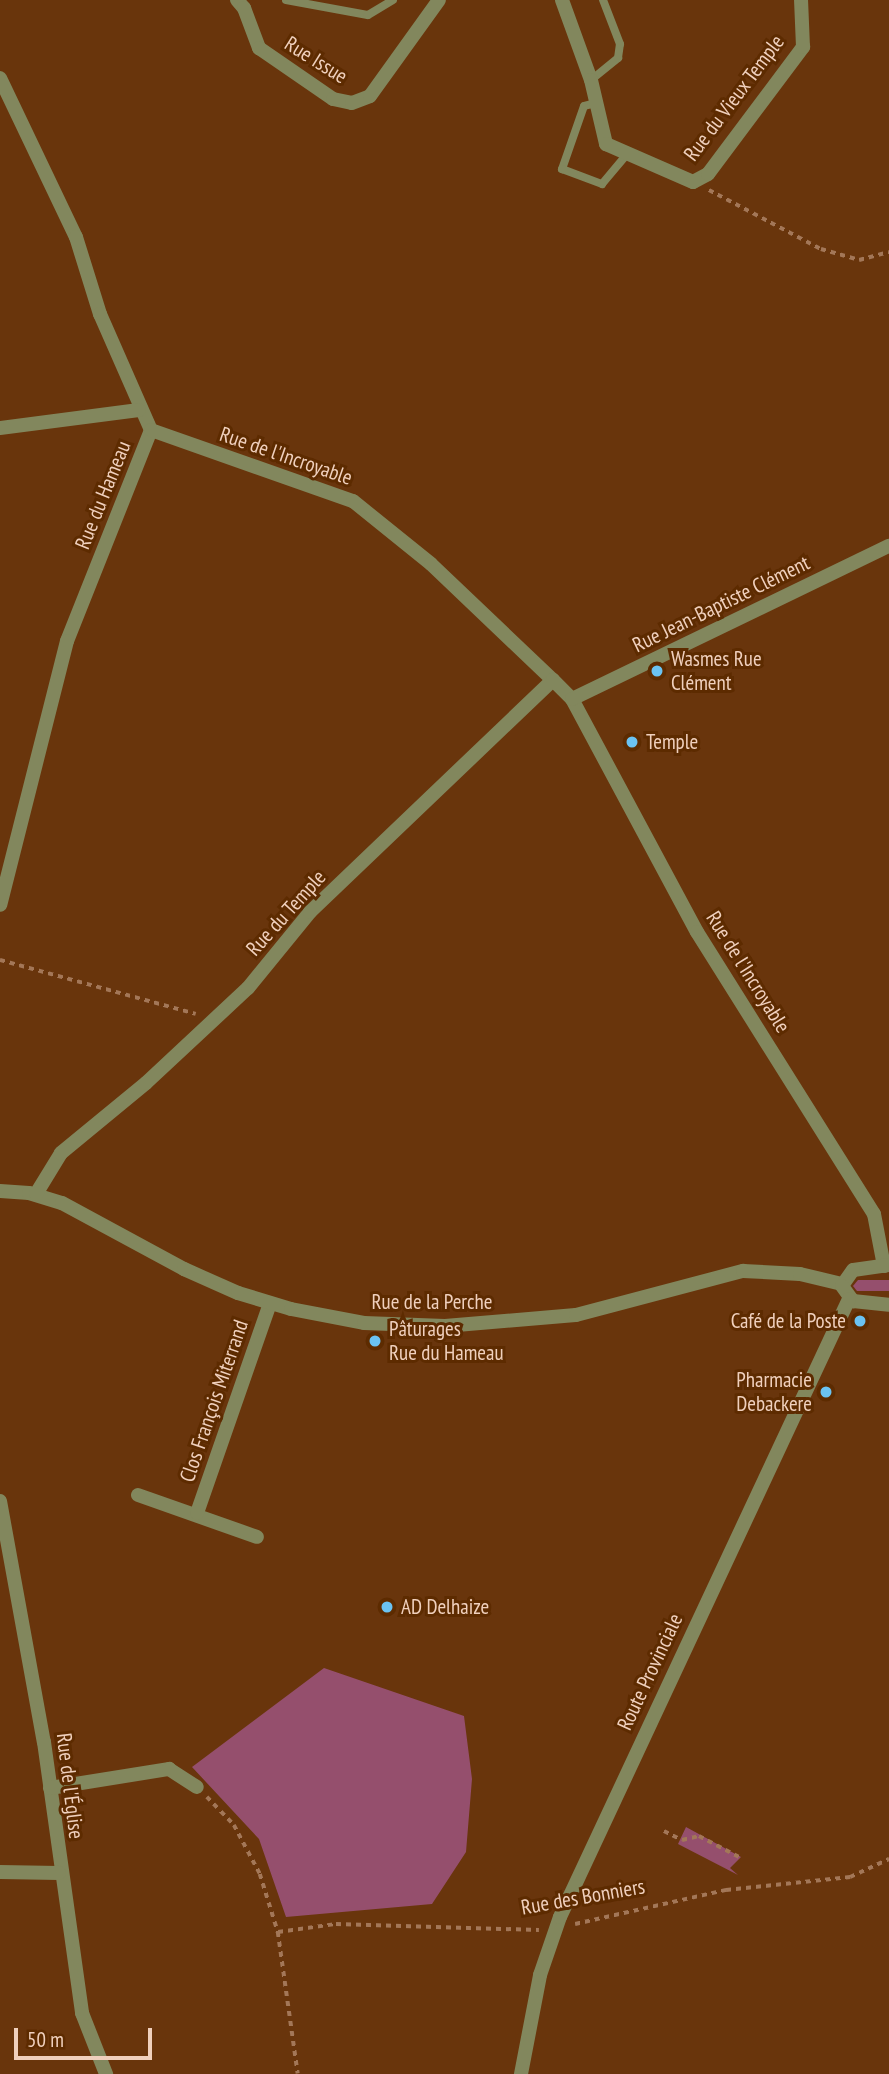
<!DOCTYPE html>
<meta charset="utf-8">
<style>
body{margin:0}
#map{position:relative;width:889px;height:2074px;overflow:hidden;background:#69350c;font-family:"PT Sans Narrow",sans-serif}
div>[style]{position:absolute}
.green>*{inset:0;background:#954f6d}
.path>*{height:3.5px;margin-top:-1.75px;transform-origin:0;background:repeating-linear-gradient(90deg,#a37758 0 5px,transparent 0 10px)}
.service>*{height:8px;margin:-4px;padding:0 4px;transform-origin:4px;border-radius:4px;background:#82875d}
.minor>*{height:14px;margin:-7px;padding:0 7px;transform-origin:7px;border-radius:7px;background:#82875d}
.tertiary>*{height:14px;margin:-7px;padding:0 7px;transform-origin:7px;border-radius:7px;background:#82875d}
.dots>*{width:19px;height:19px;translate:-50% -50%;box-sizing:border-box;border:4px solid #5d2b00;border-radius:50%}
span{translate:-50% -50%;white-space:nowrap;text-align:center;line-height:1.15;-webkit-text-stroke:6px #5d2b00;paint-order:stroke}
.street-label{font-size:21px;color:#f0d0bd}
.poi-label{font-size:21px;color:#f0d0bd}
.left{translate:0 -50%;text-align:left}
.right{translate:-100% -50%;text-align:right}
.scale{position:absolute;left:14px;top:2028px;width:138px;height:32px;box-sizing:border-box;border:4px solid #f0d0bd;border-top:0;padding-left:9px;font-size:21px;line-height:24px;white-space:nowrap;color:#f0d0bd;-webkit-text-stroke:5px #5d2b00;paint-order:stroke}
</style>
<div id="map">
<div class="green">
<div style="clip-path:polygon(858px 1280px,889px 1280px,889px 1291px,857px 1291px,853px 1286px)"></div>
<div style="clip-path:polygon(324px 1668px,464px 1716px,472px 1779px,466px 1852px,432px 1904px,286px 1917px,259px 1839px,192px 1767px)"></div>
<div style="clip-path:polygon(686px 1827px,741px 1857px,730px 1868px,738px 1875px,678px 1844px)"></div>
</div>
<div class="path">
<div style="left:709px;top:190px;width:127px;rotate:27.8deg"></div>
<div style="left:821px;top:249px;width:40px;rotate:16deg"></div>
<div style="left:859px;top:260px;width:31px;rotate:-15deg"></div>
<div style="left:0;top:960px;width:203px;rotate:15.4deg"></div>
<div style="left:207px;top:1797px;width:39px;rotate:46deg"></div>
<div style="left:234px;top:1825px;width:55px;rotate:62deg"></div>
<div style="left:260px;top:1874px;width:61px;rotate:72.8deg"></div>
<div style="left:278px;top:1932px;width:143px;rotate:82deg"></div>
<div style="left:664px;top:1831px;width:20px;rotate:27deg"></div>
<div style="left:682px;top:1840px;width:17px;rotate:-13deg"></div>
<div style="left:699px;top:1836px;width:47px;rotate:27.6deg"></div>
<div style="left:575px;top:1924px;width:155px;rotate:-12.7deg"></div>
<div style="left:726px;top:1890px;width:125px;rotate:-6deg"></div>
<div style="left:850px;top:1877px;width:43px;rotate:-24.8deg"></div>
<div style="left:278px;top:1932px;width:59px;rotate:-7.9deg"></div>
<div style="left:336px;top:1924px;width:203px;rotate:1.7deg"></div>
</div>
<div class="service">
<div style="left:286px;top:0;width:83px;rotate:10.4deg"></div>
<div style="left:368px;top:15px;width:29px;rotate:-31deg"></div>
<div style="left:591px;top:80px;width:35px;rotate:-39deg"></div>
<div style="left:618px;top:58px;width:14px;rotate:-82deg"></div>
<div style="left:620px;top:44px;width:47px;rotate:-111.1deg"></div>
<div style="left:596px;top:103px;width:12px;rotate:166deg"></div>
<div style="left:584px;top:106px;width:67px;rotate:109.2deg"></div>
<div style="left:562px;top:169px;width:43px;rotate:20.6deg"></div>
<div style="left:602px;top:184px;width:38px;rotate:-50deg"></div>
</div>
<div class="minor">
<div style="left:237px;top:0;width:11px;rotate:49deg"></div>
<div style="left:244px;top:8px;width:43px;rotate:69.4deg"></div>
<div style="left:259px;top:48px;width:90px;rotate:34.6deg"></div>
<div style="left:333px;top:99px;width:19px;rotate:12deg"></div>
<div style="left:352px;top:103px;width:19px;rotate:-21deg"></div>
<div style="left:370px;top:96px;width:118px;rotate:-54.3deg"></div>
<div style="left:562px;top:0;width:85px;rotate:70.1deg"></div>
<div style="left:591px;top:80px;width:66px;rotate:76.8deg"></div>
<div style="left:606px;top:144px;width:95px;rotate:23.6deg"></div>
<div style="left:693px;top:182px;width:17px;rotate:-28deg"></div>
<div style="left:708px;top:174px;width:159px;rotate:-53.2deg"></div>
<div style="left:803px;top:47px;width:47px;rotate:-92.4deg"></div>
<div style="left:0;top:78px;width:176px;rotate:64.5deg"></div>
<div style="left:76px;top:237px;width:81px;rotate:72.7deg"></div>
<div style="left:100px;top:314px;width:127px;rotate:66.3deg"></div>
<div style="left:151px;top:430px;width:227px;rotate:111.7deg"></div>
<div style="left:67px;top:641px;width:272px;rotate:104.2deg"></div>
<div style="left:0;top:428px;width:140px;rotate:-7.4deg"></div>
<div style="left:151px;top:430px;width:214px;rotate:19.4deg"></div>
<div style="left:353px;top:501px;width:100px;rotate:38.9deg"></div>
<div style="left:431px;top:564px;width:168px;rotate:43.6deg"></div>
<div style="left:572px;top:699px;width:264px;rotate:61.8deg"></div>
<div style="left:697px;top:932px;width:333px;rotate:57.9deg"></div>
<div style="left:874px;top:1214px;width:53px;rotate:79.1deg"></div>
<div style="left:138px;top:1495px;width:126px;rotate:19.4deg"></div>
<div style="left:0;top:1501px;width:245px;rotate:79.7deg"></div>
<div style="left:44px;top:1742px;width:274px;rotate:82deg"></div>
<div style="left:82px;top:2013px;width:66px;rotate:68.5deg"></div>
<div style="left:197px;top:1513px;width:222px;rotate:-70.8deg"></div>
<div style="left:50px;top:1788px;width:121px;rotate:-9.1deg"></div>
<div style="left:169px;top:1769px;width:33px;rotate:33deg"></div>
<div style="left:0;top:1872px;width:59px;rotate:1deg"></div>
</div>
<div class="tertiary">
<div style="left:0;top:1191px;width:29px;rotate:4deg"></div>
<div style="left:29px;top:1193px;width:34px;rotate:17deg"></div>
<div style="left:62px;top:1203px;width:139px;rotate:28.4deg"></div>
<div style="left:184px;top:1269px;width:59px;rotate:24deg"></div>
<div style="left:238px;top:1293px;width:55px;rotate:16.8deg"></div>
<div style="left:291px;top:1309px;width:74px;rotate:10.9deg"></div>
<div style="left:364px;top:1323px;width:81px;rotate:2.1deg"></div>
<div style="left:445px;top:1326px;width:131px;rotate:-4.8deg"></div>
<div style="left:576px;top:1315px;width:173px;rotate:-14.8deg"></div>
<div style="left:743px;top:1271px;width:57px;rotate:3deg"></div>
<div style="left:800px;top:1274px;width:43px;rotate:13.4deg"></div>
<div style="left:36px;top:1194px;width:48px;rotate:-58.6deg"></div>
<div style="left:61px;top:1153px;width:110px;rotate:-39.5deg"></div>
<div style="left:146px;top:1083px;width:139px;rotate:-43deg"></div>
<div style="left:248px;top:988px;width:98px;rotate:-50.8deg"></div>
<div style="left:310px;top:912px;width:336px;rotate:-43.7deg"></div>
<div style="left:553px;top:680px;width:27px;rotate:45deg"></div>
<div style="left:572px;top:699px;width:352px;rotate:-25.8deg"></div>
<div style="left:889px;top:1265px;width:36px;rotate:172deg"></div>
<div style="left:853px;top:1270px;width:19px;rotate:125deg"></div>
<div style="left:842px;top:1286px;width:19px;rotate:54deg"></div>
<div style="left:853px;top:1301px;width:36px;rotate:6deg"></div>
<div style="left:521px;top:2074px;width:101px;rotate:-79.1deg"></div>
<div style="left:540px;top:1975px;width:61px;rotate:-71deg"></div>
<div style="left:560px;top:1917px;width:682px;rotate:-64.94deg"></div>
</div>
<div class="dots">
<div style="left:657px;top:671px;background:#6bc3f2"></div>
<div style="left:632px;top:742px;background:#6bc3f2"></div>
<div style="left:860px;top:1321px;background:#6bc3f2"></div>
<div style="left:375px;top:1341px;background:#6bc3f2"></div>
<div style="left:826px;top:1392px;background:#6bc3f2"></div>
<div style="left:387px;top:1607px;background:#6bc3f2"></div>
</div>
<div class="street-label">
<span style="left:316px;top:60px;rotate:32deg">Rue Issue</span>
<span style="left:734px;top:98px;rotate:-53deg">Rue du Vieux Temple</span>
<span style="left:286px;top:456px;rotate:19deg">Rue de l'Incroyable</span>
<span style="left:103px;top:495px;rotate:-68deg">Rue du Hameau</span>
<span style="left:721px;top:604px;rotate:-26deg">Rue Jean-Baptiste Clément</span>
<span style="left:286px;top:913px;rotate:-48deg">Rue du Temple</span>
<span style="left:748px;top:972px;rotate:58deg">Rue de l'Incroyable</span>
<span style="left:432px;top:1302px">Rue de la Perche</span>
<span style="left:214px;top:1401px;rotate:-71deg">Clos François Miterrand</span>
<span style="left:650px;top:1672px;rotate:-65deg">Route Provinciale</span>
<span style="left:70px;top:1786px;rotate:83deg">Rue de l'Église</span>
<span style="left:583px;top:1897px;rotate:-10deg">Rue des Bonniers</span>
</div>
<div class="poi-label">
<span class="left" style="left:671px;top:671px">Wasmes Rue<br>Clément</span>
<span class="left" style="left:646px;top:742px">Temple</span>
<span class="right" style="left:846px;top:1321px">Café de la Poste</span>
<span class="left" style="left:389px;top:1341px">Pâturages<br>Rue du Hameau</span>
<span class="right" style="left:812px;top:1392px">Pharmacie<br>Debackere</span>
<span class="left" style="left:401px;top:1607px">AD Delhaize</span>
</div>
<div class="scale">50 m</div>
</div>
